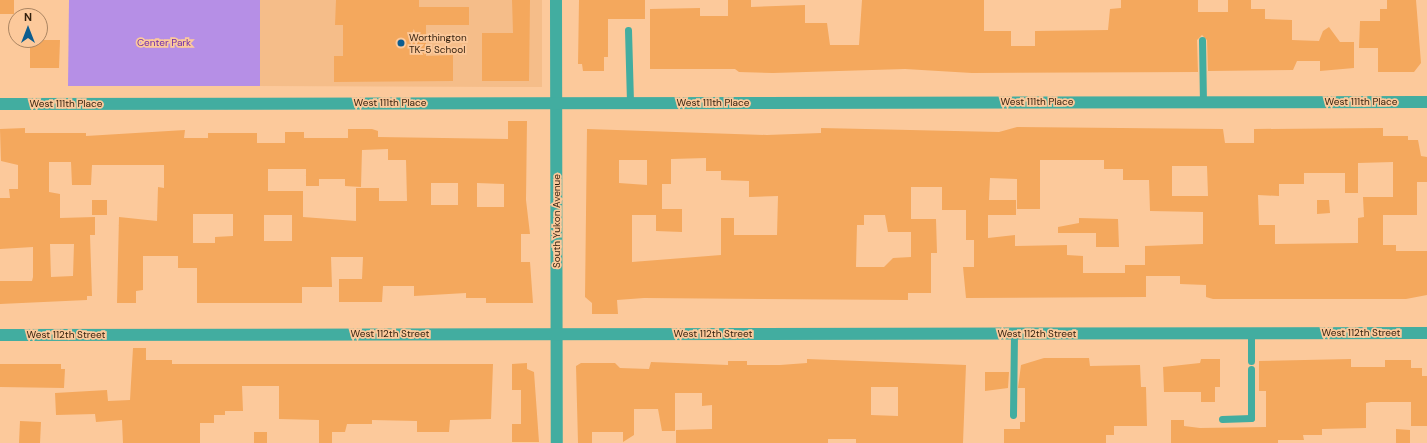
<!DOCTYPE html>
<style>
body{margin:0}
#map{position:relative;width:1427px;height:443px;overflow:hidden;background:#fcc99b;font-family:"DM Sans",sans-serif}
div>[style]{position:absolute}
.built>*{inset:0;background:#f5bd89}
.green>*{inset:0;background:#b68fe6}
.building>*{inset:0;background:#f4a85d}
.lane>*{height:7px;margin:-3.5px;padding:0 3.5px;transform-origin:3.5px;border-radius:3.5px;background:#42ada0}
.street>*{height:12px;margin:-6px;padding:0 6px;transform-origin:6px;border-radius:6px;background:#42ada0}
.dots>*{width:11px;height:11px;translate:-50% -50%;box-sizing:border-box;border:2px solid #fcc99b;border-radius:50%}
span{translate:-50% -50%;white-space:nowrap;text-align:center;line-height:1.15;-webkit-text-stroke:3.5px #fcc99b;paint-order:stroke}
.poi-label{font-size:10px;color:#321f0d}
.left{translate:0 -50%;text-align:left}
.park-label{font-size:10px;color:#702cab}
.street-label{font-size:10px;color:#321f0d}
.north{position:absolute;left:8px;top:8px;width:40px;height:40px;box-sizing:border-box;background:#fcc99b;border:1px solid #ab8562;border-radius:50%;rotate:0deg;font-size:11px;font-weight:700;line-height:16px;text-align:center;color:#321f0d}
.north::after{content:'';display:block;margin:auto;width:14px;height:18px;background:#0c5d8f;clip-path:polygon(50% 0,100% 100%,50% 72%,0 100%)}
</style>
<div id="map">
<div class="built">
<div style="clip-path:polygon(260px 0,542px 0,542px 87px,260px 86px)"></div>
</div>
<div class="green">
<div style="clip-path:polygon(69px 0,260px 0,260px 86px,68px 86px)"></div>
</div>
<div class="building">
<div style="clip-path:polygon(0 0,14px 0,14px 14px,0 14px)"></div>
<div style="clip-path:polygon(336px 0,419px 0,419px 7px,469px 7px,469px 25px,426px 25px,426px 56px,453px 55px,453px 81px,334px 82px,334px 56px,343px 56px,343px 25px,335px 25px)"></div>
<div style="clip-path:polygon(512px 0,530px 0,529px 81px,482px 81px,482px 33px,513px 33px)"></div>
<div style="clip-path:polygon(579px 0,645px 0,645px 19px,608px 19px,608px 57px,604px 57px,604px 71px,583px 71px,582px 64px,578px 64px)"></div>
<div style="clip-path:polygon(728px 0,751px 0,751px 7px,805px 5px,805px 23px,827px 23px,830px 45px,859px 45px,862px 0,984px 0,984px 31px,1011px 31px,1011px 46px,1035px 46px,1035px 31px,1108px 30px,1110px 9px,1121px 8px,1121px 0,1198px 0,1198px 12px,1228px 12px,1228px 0,1251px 0,1251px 9px,1265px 9px,1265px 19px,1292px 20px,1292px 40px,1319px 41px,1323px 31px,1329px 27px,1340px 42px,1354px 42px,1354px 68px,1320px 71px,1320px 61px,1297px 61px,1293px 70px,1208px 71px,1207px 40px,1202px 35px,1197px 40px,1198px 72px,972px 73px,905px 69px,773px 73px,739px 72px,735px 69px,650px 69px,650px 9px,700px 8px,700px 16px,728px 16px)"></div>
<div style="clip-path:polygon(1387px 0,1416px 0,1421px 63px,1414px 72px,1378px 72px,1378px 48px,1359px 48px,1360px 21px,1380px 21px,1380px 9px,1387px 9px)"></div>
<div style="clip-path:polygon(30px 40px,60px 40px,59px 68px,30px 68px)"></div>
<div style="clip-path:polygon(evenodd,508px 121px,527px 121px,526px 200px,530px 234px,521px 234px,521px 262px,530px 262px,533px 303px,486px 303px,486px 298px,466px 298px,466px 293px,414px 296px,414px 286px,383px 286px,382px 302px,339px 302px,339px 279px,362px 279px,363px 257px,331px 257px,332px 287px,302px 287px,302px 303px,197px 303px,197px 268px,178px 268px,178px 256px,143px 256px,143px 290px,136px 291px,136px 303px,117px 303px,119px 217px,157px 221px,158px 187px,164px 188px,164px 165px,92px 165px,91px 185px,72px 185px,71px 162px,49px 162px,49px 192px,60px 194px,60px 218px,95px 217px,95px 235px,90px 235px,92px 296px,87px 296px,87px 300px,0 304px,0 281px,32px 281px,33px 277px,33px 247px,0 249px,0 198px,10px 198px,9px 189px,18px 189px,18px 165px,1px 161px,0 129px,25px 128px,25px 133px,86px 133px,86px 136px,185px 130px,184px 138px,208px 138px,208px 133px,257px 133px,257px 143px,285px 143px,285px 132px,304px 132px,304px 138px,348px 138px,348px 129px,372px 129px,378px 131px,378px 137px,508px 139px,508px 121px,388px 149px,388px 160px,406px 160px,407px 201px,379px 201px,379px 188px,356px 188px,356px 221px,303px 217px,303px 191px,268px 191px,268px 169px,306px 169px,306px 186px,319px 186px,319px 179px,345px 179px,345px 186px,361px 187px,362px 150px,388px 149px,508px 121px,431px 183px,458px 183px,458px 205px,431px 205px,431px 183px,508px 121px,477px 183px,504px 184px,504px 207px,477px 207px,477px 183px,508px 121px,193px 214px,233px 214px,233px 236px,215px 237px,215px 243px,193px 243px,193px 214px,508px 121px,264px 215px,292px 215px,292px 241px,264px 241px,264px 215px,508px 121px,50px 244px,74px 244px,73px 276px,51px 277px,50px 244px)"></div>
<div style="clip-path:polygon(evenodd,1017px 127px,1223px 129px,1225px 143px,1254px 143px,1254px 129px,1383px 128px,1383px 136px,1408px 136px,1408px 140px,1418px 140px,1421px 156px,1427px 157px,1427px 182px,1417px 182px,1417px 215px,1383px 215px,1383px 245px,1396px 245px,1396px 251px,1427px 251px,1427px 295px,1406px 299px,1213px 299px,1206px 297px,1206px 285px,1180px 284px,1180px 276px,1146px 276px,1146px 297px,966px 298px,963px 267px,974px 267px,974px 240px,966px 240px,966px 210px,942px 210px,942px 187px,911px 187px,911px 219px,936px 219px,937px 253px,931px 253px,931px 293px,908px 293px,908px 300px,644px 298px,617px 300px,618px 314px,592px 314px,592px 303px,585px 297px,587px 129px,767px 135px,821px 133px,821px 128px,999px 132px,1017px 127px,706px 158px,706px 171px,721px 171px,721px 180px,749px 181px,749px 197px,778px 196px,777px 235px,734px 235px,734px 218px,721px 218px,721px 255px,632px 262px,632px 215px,656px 215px,656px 231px,682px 232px,682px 209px,662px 209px,662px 184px,671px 184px,671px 159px,706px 158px,1017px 127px,619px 160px,647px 160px,647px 185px,619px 183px,619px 160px,1017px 127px,1040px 160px,1104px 160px,1104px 169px,1123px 169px,1123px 180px,1149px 180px,1150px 211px,1203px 212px,1203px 244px,1145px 246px,1145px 265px,1125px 265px,1125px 273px,1083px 273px,1083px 256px,1067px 255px,1067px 245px,1015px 246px,1015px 235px,988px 238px,988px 215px,1016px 215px,1016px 200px,989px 200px,990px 178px,1017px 179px,1017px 209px,1040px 209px,1040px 160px,1017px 127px,1393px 162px,1393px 197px,1363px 197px,1364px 217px,1358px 218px,1358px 243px,1275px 244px,1275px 225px,1259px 225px,1258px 195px,1279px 196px,1279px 184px,1304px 184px,1304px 173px,1345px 173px,1345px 193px,1358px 193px,1358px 163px,1393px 162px,1017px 127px,1172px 166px,1207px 166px,1208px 196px,1172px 196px,1172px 166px,1017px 127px,864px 215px,885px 215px,888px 232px,911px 232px,911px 257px,893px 258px,884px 267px,856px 267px,857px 225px,864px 225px,864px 215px)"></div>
<div style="clip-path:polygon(92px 200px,107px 200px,107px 215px,92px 215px)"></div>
<div style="clip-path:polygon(1317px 200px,1329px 200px,1330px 213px,1317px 214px)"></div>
<div style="clip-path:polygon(1079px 218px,1118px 219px,1119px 247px,1096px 247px,1096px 233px,1058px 233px,1058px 227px,1079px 223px)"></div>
<div style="clip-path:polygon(133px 348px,146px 348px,146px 360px,172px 360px,172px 364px,493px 364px,491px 419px,450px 420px,449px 432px,417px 432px,417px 421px,372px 420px,372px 424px,347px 424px,345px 432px,332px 432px,332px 443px,319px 443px,319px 420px,279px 419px,279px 386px,242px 386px,243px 411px,225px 411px,225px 415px,214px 415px,214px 423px,200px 423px,200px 443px,123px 443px,122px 420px,96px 422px,95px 414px,56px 415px,55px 393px,107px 390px,108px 401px,130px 400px)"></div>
<div style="clip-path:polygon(1044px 358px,1089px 358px,1090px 366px,1140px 365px,1141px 387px,1146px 387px,1147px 426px,1114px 426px,1114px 435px,1106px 435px,1106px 443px,1004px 443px,1004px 429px,1020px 429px,1020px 422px,1025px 422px,1025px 388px,1018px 388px,1021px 365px)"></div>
<div style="clip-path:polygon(evenodd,807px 359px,966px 365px,963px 443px,856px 443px,856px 439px,828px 439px,828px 443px,676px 443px,676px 430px,712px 429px,712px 405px,702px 406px,702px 393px,675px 393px,675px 431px,662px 431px,658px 409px,634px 409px,634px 435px,623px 442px,623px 432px,592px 432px,592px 443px,578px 443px,576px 366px,581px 363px,615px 363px,620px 368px,649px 369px,651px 362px,728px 365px,728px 361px,747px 361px,747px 365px,780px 365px,807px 363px,807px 359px,871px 387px,898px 387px,898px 416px,871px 415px,871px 387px)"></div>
<div style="clip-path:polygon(1201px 359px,1220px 359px,1220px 387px,1215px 387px,1215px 402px,1201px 402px,1201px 392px,1164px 392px,1163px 367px,1200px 363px)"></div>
<div style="clip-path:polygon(1351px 359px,1351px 367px,1385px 367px,1385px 360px,1411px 360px,1411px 368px,1422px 368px,1422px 376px,1427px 376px,1427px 426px,1411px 426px,1411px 402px,1371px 402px,1366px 403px,1366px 428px,1322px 429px,1322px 435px,1303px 435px,1304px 440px,1278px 440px,1278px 443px,1171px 443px,1171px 420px,1184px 420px,1184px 426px,1200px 428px,1266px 427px,1266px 391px,1259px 391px,1259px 361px)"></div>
<div style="clip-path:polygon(527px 363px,527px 369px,534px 372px,539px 442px,512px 442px,512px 424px,521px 424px,521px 390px,512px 390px,512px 364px)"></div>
<div style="clip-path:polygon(0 364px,61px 364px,61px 369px,65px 369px,64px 388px,0 387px)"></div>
<div style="clip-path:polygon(985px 372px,1009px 372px,1008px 388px,985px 391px)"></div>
<div style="clip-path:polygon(20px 421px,41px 422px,40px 443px,19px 443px)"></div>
<div style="clip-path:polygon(1396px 429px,1410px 430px,1410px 443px,1396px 443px)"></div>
<div style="clip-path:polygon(254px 432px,267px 432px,267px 443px,254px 443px)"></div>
</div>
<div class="lane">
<div style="left:628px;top:30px;width:73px;rotate:88.4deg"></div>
<div style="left:1202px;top:40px;width:62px;rotate:89.1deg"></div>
<div style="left:1251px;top:333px;width:28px;rotate:90deg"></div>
<div style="left:1013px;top:415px;width:81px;rotate:-89.3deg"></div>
<div style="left:1222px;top:419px;width:29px;rotate:-2deg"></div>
<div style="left:1251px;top:418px;width:49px;rotate:-90deg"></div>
</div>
<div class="street">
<div style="left:556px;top:0;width:443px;rotate:89.9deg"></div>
<div style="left:0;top:104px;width:1427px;rotate:-0.08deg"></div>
<div style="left:0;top:335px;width:1427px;rotate:-0.08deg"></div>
</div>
<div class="dots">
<div style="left:401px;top:43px;background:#0c5d8f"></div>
</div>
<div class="poi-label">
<span class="left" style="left:409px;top:43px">Worthington<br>TK-5 School</span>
</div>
<div class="park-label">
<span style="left:164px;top:43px">Center Park</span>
</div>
<div class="street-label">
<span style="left:1037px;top:102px">West 111th Place</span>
<span style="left:1361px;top:102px">West 111th Place</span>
<span style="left:390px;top:103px">West 111th Place</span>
<span style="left:713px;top:103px">West 111th Place</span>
<span style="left:66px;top:104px">West 111th Place</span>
<span style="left:557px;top:221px;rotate:-90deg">South Yukon Avenue</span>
<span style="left:1361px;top:333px">West 112th Street</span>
<span style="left:390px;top:334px">West 112th Street</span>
<span style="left:713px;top:334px">West 112th Street</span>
<span style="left:1037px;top:334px">West 112th Street</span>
<span style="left:66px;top:335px">West 112th Street</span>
</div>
<div class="north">N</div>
</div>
